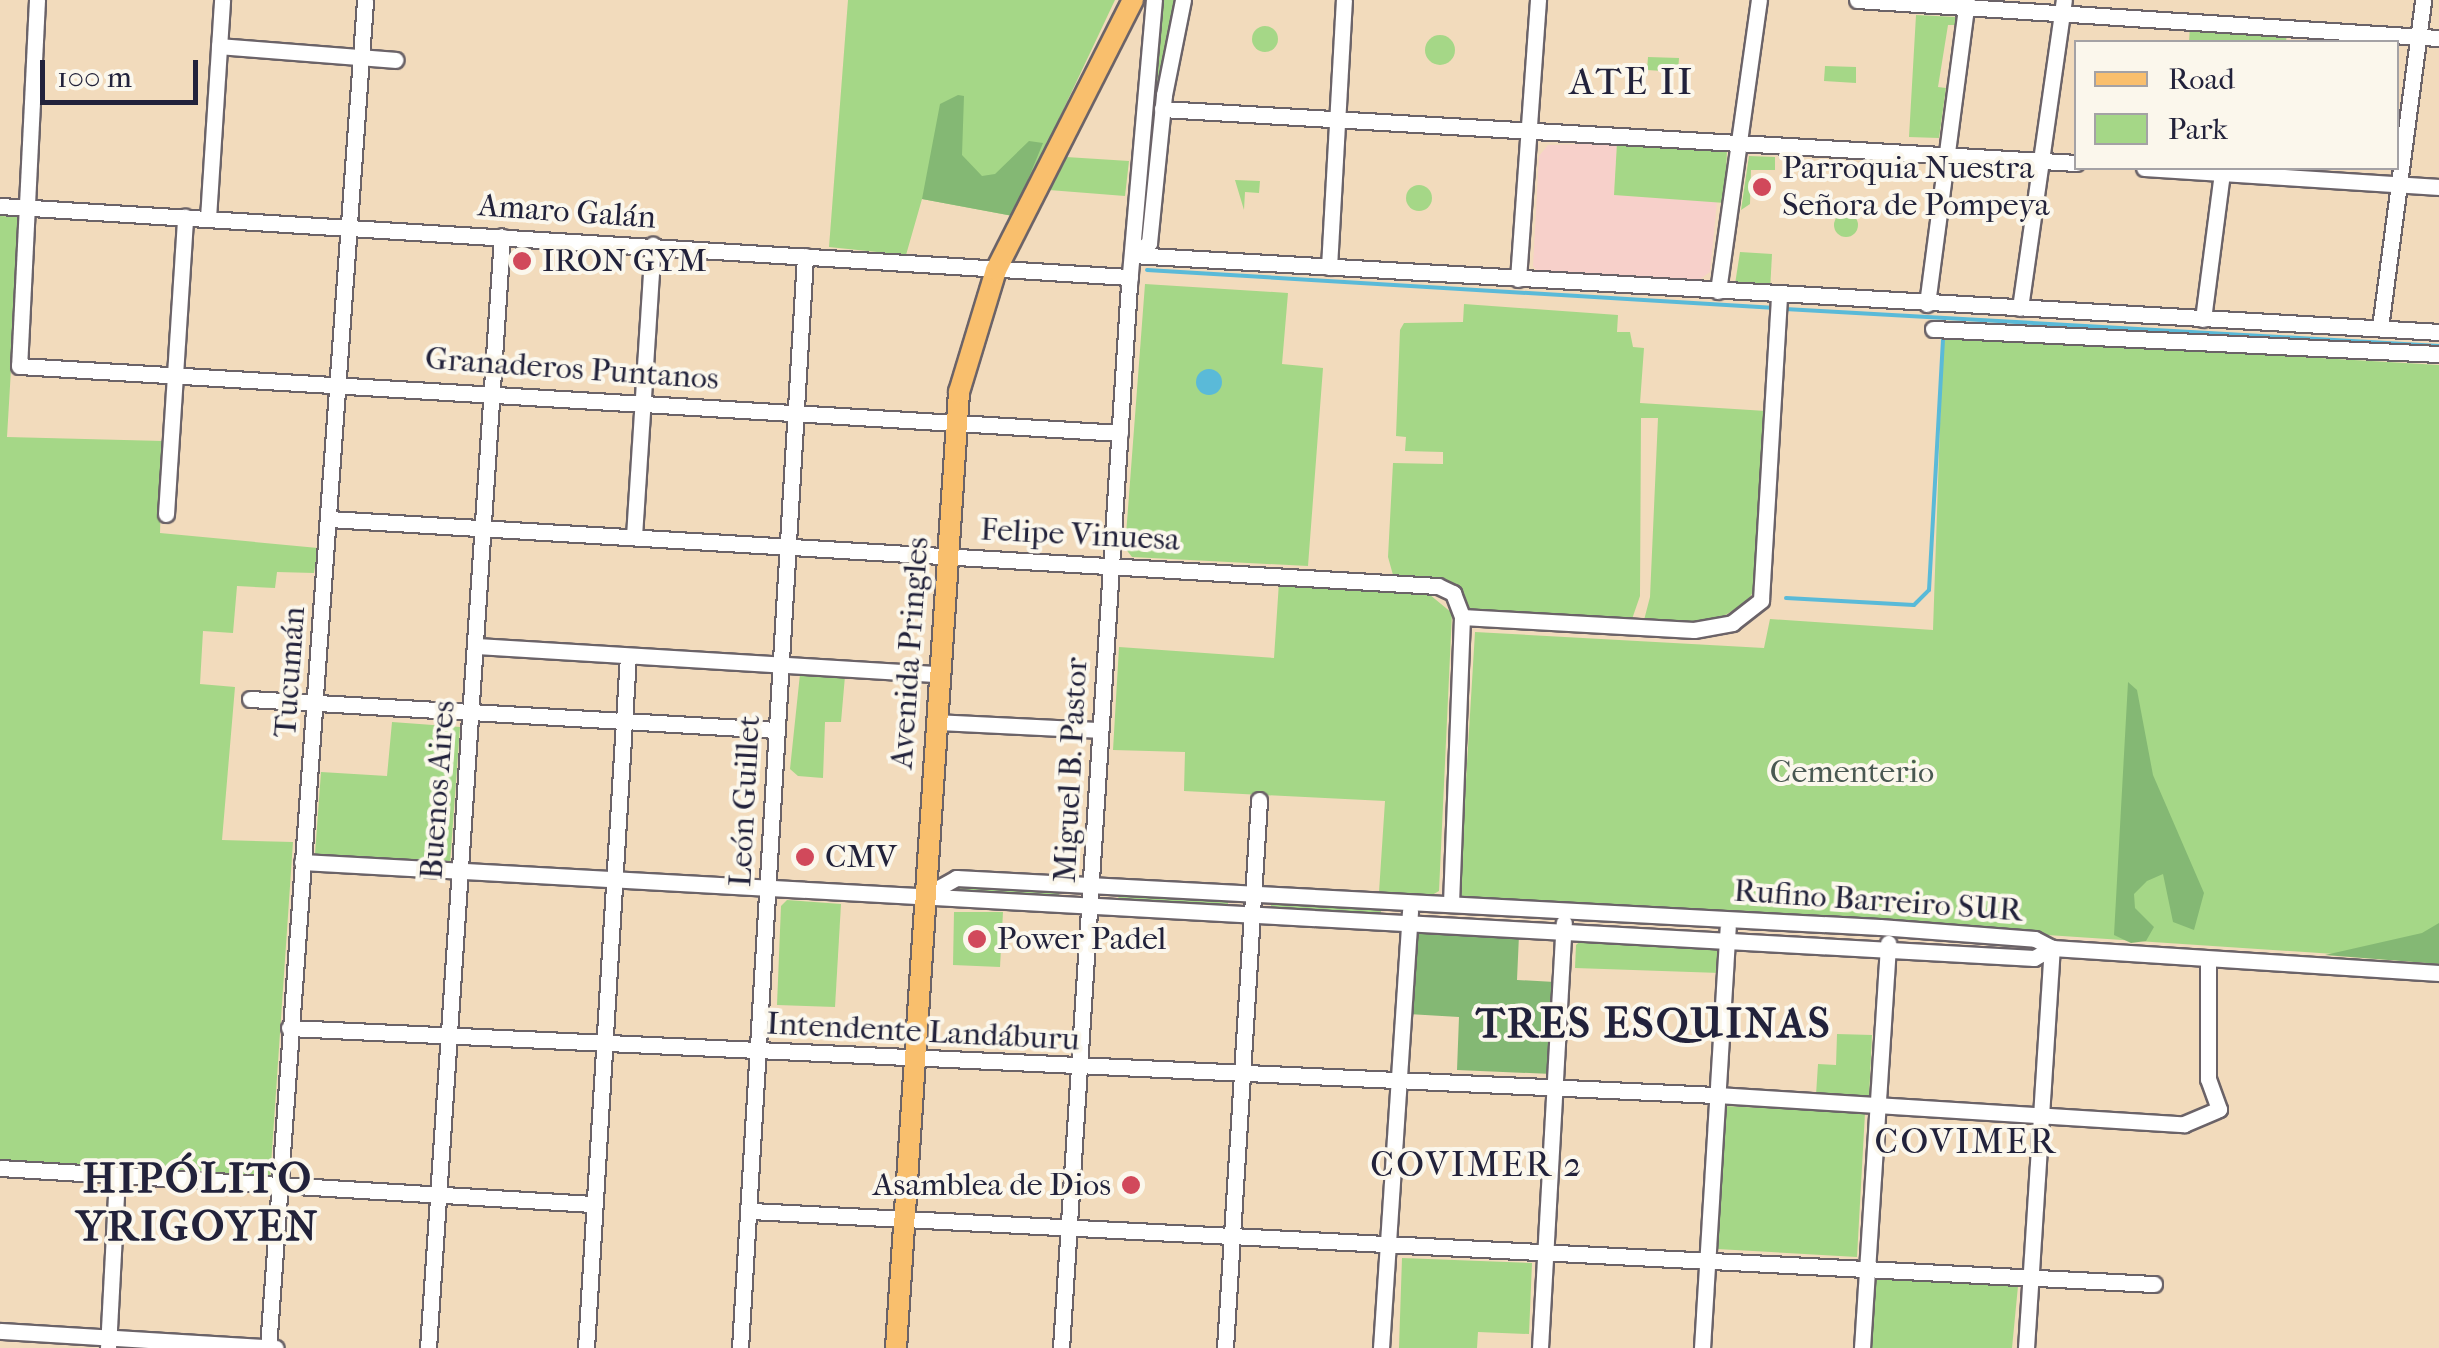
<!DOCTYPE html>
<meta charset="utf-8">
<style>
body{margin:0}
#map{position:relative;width:2439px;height:1348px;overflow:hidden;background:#f2dbbc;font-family:"IM FELL French Canon",serif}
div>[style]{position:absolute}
.built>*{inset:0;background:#f7d0ca}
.green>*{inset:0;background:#a5d787}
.round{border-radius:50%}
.forest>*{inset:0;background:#84b874}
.water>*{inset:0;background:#5abad8}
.stream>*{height:4px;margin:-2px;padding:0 2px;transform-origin:2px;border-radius:2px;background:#5abad8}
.roads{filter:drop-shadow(2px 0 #6b6368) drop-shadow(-2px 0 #6b6368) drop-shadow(0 2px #6b6368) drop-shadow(0 -2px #6b6368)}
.minor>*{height:15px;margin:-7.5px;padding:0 7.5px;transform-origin:7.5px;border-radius:7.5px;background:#fff}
.major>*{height:20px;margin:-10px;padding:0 10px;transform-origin:10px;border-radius:10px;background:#f9bf6d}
.dots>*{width:28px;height:28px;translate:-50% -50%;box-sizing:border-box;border:5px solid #fbf7ec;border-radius:50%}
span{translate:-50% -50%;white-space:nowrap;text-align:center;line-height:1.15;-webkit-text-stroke:8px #fbf7ec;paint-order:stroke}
.poi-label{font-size:32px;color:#22223b}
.left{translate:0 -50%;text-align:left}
.right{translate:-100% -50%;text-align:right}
.street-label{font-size:32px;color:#22223b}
.park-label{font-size:32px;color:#495852}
.neighbourhood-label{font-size:35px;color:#22223b;letter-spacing:2.5px}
.quarter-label{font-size:38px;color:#22223b;letter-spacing:2.5px}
.district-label{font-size:42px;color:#22223b;font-weight:700;letter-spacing:2.5px}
.legend{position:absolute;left:2074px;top:40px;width:325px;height:130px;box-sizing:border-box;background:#fbf7ec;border:2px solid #a4a2a5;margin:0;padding:12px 18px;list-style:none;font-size:30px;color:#22223b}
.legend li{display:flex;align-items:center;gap:20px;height:50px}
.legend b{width:50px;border:2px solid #a4a2a5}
.scale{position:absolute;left:40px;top:60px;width:158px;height:45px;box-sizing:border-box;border:5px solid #22223b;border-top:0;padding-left:12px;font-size:30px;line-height:35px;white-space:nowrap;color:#22223b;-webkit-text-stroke:8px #fbf7ec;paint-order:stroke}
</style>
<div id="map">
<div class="built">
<div style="clip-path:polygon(1617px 143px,1614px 195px,1717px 202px,1710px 272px,1699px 280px,1538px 272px,1533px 266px,1539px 156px,1548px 145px)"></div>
</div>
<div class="green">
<div style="clip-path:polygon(848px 0,1115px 0,1013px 216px,922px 199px,906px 255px,829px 247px)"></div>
<div style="clip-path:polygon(1162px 0,1177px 0,1147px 234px,1141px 239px)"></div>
<div style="clip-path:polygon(1916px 15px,1956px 17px,1956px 25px,1948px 25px,1938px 87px,1946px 88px,1939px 138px,1909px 137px)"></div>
<div style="clip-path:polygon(2190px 25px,2287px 33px,2286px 42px,2189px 42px)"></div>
<div class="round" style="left:1252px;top:26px;width:26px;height:26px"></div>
<div class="round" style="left:1425px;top:35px;width:30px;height:30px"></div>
<div style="clip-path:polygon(1648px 57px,1679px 58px,1678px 72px,1647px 70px)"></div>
<div style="clip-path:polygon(1825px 66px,1856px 67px,1856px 83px,1824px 81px)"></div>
<div style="clip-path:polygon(1617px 143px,1727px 149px,1725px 203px,1614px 195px)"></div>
<div style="clip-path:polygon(1749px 156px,1775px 157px,1775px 170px,1751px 170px,1750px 204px,1741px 210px)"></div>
<div style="clip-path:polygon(1066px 157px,1129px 161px,1125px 196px,1049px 190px)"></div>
<div style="clip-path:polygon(1235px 180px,1260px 181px,1259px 193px,1245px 192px,1244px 210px)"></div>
<div class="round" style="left:1406px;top:185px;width:26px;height:26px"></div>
<div class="round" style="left:1834px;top:213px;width:24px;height:24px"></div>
<div style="clip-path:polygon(0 216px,20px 217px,7px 437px,163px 441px,160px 533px,318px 548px,314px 573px,277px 572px,275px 588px,237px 586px,233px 633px,203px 631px,200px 684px,235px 687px,222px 840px,293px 842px,270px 1180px,0 1168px)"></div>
<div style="clip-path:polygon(1740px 252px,1772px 254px,1770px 291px,1735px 284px)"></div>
<div style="clip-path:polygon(1145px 284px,1288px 293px,1282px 364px,1323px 368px,1308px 566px,1132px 557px,1125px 548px)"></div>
<div style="clip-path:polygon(1464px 304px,1618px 315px,1617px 332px,1630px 332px,1633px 347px,1644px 348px,1640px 403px,1766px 411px,1756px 587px,1747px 602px,1717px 620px,1643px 624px,1650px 597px,1658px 418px,1641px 418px,1640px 596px,1631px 622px,1486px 617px,1468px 610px,1443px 578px,1393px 575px,1388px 557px,1393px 463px,1443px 464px,1443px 452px,1405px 451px,1406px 437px,1396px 436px,1400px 330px,1404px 323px,1463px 322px)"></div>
<div style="clip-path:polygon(1943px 336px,2439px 365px,2439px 961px,1459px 896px,1475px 632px,1764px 648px,1770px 619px,1933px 630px)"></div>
<div style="clip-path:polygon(1279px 582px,1424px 590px,1452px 613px,1439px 891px,1432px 895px,1379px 892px,1385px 801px,1184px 791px,1185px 752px,1113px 750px,1119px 647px,1274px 658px)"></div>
<div style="clip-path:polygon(800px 674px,845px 676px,841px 722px,825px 722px,823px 778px,798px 776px,790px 769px)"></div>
<div style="clip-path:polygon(392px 722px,460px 727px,450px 864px,315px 854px,321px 772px,387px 776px)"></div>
<div style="clip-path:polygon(949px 885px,1059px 890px,1059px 897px,949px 893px)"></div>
<div style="clip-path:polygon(1119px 893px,1228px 898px,1228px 905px,1118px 900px)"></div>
<div style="clip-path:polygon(787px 900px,841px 904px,835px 1007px,777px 1005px,781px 906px)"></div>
<div style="clip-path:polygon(1271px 902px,1381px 906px,1381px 913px,1271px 909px)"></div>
<div style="clip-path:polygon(954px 912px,1003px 912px,1000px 967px,953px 965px)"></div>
<div style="clip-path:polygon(1584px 938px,1711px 946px,1720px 951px,1720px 973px,1575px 968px,1576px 945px)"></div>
<div style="clip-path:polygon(1837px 1034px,1872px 1035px,1869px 1098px,1816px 1095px,1818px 1064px,1836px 1065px)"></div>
<div style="clip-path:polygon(1724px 1106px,1865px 1113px,1857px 1257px,1717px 1249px)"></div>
<div style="clip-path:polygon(1402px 1258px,1532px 1263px,1529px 1334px,1478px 1332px,1477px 1348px,1399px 1348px)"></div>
<div style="clip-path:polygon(1874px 1279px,2018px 1286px,2012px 1348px,1871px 1348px)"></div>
</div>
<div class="forest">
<div style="clip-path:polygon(958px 95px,964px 96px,962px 155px,982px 176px,995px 174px,1029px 141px,1043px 143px,1013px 216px,922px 199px,940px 104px)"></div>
<div style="clip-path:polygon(2128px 682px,2137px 690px,2153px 775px,2204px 893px,2194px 930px,2173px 922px,2163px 874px,2147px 881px,2134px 894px,2135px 908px,2154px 927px,2146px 941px,2131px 943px,2114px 935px)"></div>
<div style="clip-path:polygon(2439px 923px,2439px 964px,2325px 955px,2422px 933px)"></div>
<div style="clip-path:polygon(1412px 930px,1519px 935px,1517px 980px,1555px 982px,1552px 1074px,1457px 1070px,1459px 1017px,1408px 1014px)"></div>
</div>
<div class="water">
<div class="round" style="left:1196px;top:369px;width:26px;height:26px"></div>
</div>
<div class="stream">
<div style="left:1147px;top:270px;width:630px;rotate:3.46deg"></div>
<div style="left:1785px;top:309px;width:655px;rotate:3.24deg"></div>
<div style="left:1786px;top:598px;width:128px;rotate:3.1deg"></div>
<div style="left:1914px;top:605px;width:21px;rotate:-45deg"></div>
<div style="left:1929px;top:590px;width:254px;rotate:-86.8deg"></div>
</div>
<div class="roads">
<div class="minor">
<div style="left:37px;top:0;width:366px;rotate:92.8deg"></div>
<div style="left:19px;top:366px;width:1103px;rotate:3.48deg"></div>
<div style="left:1857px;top:0;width:583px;rotate:3.74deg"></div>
<div style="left:219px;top:46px;width:177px;rotate:4.5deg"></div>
<div style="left:1162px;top:109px;width:916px;rotate:3.38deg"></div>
<div style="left:2144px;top:168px;width:296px;rotate:3.7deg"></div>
<div style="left:0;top:206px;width:1132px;rotate:3.6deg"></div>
<div style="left:208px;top:218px;width:218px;rotate:-86.3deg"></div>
<div style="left:1132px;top:255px;width:1309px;rotate:3.37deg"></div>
<div style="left:1132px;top:255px;width:21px;rotate:-35deg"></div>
<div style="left:1149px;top:243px;width:149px;rotate:-84.2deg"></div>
<div style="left:1164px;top:95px;width:97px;rotate:-78.7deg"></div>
<div style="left:1329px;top:267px;width:267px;rotate:-86.8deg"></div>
<div style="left:1518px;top:279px;width:280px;rotate:-85.9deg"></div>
<div style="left:1718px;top:291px;width:294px;rotate:-82deg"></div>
<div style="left:1927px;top:304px;width:306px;rotate:-82.5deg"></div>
<div style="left:2020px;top:308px;width:311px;rotate:-81.9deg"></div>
<div style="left:2203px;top:319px;width:147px;rotate:-82.6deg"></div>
<div style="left:2380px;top:328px;width:331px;rotate:-82.5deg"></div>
<div style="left:1933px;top:329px;width:507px;rotate:2.83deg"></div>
<div style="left:166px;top:514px;width:298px;rotate:-86.3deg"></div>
<div style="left:329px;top:519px;width:1111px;rotate:3.46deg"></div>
<div style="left:1438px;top:586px;width:17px;rotate:25deg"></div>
<div style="left:1453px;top:593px;width:26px;rotate:69deg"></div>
<div style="left:1462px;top:617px;width:287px;rotate:92.2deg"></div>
<div style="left:634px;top:536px;width:292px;rotate:-86.3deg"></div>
<div style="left:1462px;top:617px;width:232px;rotate:3.2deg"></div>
<div style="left:1694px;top:630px;width:39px;rotate:-10deg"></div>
<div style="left:1732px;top:623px;width:37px;rotate:-38deg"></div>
<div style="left:1761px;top:600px;width:305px;rotate:-86.6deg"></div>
<div style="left:476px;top:646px;width:464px;rotate:3.5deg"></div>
<div style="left:250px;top:699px;width:528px;rotate:3.37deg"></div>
<div style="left:936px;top:722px;width:164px;rotate:2.8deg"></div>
<div style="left:302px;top:862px;width:1735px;rotate:3.17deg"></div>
<div style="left:2034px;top:958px;width:21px;rotate:-29deg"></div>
<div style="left:924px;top:896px;width:37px;rotate:-29deg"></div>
<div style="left:956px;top:878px;width:925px;rotate:3.04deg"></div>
<div style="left:1880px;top:927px;width:155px;rotate:4.4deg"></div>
<div style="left:2035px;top:939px;width:19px;rotate:28deg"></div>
<div style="left:2052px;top:948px;width:388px;rotate:3.7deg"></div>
<div style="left:289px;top:1028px;width:1430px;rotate:2.69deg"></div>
<div style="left:1717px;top:1095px;width:468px;rotate:3.6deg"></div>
<div style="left:2184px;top:1124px;width:38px;rotate:-23deg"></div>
<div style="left:2219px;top:1109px;width:32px;rotate:-110deg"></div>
<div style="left:2208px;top:1079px;width:120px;rotate:-90deg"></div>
<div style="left:0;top:1168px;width:593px;rotate:3.48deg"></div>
<div style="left:751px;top:1211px;width:1405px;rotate:2.98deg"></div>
<div style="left:0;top:1331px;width:276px;rotate:3.5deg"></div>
<div style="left:108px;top:1348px;width:173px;rotate:-87deg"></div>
<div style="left:268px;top:1348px;width:1351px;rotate:-85.88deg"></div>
<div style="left:428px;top:1348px;width:1114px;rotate:-86.19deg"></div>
<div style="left:586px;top:1348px;width:693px;rotate:-86.53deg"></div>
<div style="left:740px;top:1348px;width:1094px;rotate:-86.59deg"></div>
<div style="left:1061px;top:1348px;width:1065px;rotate:-86.34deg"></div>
<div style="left:1129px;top:285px;width:286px;rotate:-85deg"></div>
<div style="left:1225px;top:1348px;width:549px;rotate:-86.45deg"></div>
<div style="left:1381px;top:1348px;width:438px;rotate:-86.2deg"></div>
<div style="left:1540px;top:1348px;width:426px;rotate:-86.8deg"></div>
<div style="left:1702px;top:1348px;width:421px;rotate:-86.5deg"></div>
<div style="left:1862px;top:1348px;width:406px;rotate:-86.3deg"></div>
<div style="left:2026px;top:1348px;width:401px;rotate:-86.3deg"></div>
</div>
<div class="major">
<div style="left:896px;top:1348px;width:958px;rotate:-86.23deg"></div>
<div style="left:959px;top:392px;width:127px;rotate:-73.1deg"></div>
<div style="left:996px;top:270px;width:303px;rotate:-63.1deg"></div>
</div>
</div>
<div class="dots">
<div style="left:1762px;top:187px;background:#d1495b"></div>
<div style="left:522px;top:261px;background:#d1495b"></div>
<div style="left:805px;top:857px;background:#d1495b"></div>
<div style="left:977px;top:939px;background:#d1495b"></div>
<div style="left:1131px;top:1185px;background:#d1495b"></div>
</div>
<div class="poi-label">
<span class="left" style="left:1782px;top:187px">Parroquia Nuestra<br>Señora de Pompeya</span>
<span class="left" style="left:542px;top:261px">IRON GYM</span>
<span class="left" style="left:825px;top:857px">CMV</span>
<span class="left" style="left:997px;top:939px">Power Padel</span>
<span class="right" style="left:1111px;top:1185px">Asamblea de Dios</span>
</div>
<div class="street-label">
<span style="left:567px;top:212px;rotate:4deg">Amaro Galán</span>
<span style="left:572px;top:369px;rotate:4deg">Granaderos Puntanos</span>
<span style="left:1080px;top:535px;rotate:3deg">Felipe Vinuesa</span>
<span style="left:910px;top:653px;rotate:-86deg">Avenida Pringles</span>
<span style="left:290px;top:672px;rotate:-86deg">Tucumán</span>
<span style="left:1071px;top:770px;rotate:-87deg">Miguel B. Pastor</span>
<span style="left:438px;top:790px;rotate:-86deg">Buenos Aires</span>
<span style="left:745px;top:801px;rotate:-87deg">León Guillet</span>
<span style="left:1878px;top:901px;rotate:4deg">Rufino Barreiro SUR</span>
<span style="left:923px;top:1032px;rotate:3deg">Intendente Landáburu</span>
</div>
<div class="park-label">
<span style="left:1852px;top:772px">Cementerio</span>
</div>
<div class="neighbourhood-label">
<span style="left:1966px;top:1142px">COVIMER</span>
<span style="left:1477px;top:1165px">COVIMER 2</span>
</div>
<div class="quarter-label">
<span style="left:1632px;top:82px">ATE II</span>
</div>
<div class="district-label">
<span style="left:1654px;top:1024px">TRES ESQUINAS</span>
<span style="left:198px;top:1203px">HIPÓLITO<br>YRIGOYEN</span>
</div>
<ul class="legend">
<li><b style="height:12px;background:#f9bf6d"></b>Road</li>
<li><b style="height:28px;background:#a5d787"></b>Park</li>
</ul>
<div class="scale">100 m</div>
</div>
